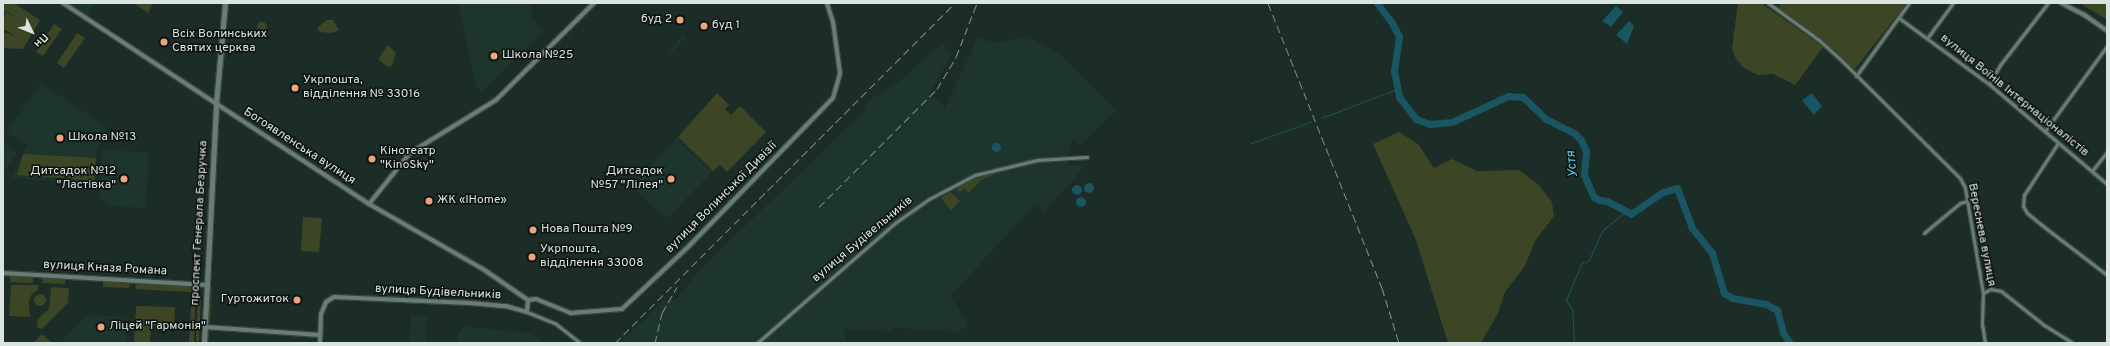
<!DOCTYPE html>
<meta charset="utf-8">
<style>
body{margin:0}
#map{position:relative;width:2110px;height:346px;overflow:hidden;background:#1c2c26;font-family:Overpass,sans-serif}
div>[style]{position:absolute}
.built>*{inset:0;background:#1d352c}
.green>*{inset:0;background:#3d4624}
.round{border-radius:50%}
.water>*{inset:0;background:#195562}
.stream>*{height:1px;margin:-0.5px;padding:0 0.5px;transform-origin:0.5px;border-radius:0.5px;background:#195562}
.river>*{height:7px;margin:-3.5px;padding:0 3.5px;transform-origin:3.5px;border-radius:3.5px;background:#195562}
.roads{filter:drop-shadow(1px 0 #384741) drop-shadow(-1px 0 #384741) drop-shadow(0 1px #384741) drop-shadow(0 -1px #384741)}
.minor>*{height:3px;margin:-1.5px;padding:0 1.5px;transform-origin:1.5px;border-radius:1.5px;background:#6a7d75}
.tertiary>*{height:4px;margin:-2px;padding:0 2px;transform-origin:2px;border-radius:2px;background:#6a7d75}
.secondary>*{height:4.5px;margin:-2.25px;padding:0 2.25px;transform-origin:2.25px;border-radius:2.25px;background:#6a7d75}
.rail>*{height:1px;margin-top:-0.5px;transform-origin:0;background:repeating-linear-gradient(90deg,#83908b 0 8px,transparent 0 12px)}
.dots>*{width:11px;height:11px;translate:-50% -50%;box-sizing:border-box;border:2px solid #0c1310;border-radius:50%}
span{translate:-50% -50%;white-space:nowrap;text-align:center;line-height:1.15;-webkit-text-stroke:3px #0c1310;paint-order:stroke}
.poi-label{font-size:12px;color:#dae4e0}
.right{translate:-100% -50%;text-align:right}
.left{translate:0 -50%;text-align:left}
.street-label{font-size:12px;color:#dae4e0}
.water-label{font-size:13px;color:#61d3ee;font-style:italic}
.frame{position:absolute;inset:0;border:4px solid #dae4e0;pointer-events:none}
.north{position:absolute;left:12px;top:12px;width:40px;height:40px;-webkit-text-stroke:3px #0c1310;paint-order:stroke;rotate:133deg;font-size:11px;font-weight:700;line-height:16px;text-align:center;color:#dae4e0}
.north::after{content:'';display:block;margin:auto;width:14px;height:18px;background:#dae4e0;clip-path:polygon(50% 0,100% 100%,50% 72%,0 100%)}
</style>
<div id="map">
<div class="built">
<div style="clip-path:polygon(63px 3px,96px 3px,86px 18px)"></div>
<div style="clip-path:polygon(458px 3px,531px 3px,532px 19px,544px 31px,482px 92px,476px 87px)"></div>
<div style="clip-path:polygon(684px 34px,686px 37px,669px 56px,667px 53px)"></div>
<div style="clip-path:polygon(1027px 36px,1058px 53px,1116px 111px,1080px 146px,1072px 139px,1067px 165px,1086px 165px,1044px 212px,1035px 204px,951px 296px,969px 325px,958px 332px,894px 328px,893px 332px,844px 329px,846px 343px,620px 343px,664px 300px,674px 301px,702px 268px,864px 111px,867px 101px,898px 82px,942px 43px,952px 53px,930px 93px,945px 108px,978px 37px,994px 43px)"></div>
<div style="clip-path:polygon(41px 83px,107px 127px,96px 152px,95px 184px,10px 178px,28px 144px,6px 132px)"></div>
<div style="clip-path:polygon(677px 138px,712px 172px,666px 219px,631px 186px)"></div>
<div style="clip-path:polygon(3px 143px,17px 153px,3px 174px)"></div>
<div style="clip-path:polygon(102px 150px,149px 152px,146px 208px,107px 206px,99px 196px)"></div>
<div style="clip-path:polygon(411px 314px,427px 316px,426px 343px,409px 343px)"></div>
<div style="clip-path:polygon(87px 315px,127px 317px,126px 343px,60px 343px)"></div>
<div style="clip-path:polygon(463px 326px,529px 333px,545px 343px,457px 343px,458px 334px)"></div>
</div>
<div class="green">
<div style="clip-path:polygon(3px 3px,14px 3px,40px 20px,23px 49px,3px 48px,3px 32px,16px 36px,3px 29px,5px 12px,24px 21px,5px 11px,3px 13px)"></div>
<div style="clip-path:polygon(134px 3px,153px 3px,148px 13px)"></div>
<div style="clip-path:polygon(1738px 3px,1761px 3px,1823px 47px,1795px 85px,1773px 74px,1758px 75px,1744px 68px,1736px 59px,1732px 48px)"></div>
<div style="clip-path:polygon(1780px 3px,1907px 3px,1854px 70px,1821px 39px,1779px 8px)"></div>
<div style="clip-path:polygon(2079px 3px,2107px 3px,2107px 20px,2098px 14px)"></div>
<div style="clip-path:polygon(327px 20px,333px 20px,339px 30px,332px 33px,320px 32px,317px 28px)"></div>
<div class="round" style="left:257px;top:22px;width:10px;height:10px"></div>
<div style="clip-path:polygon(54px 24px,62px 29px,43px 56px,36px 52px)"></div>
<div style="clip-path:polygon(77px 33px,85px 38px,64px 68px,57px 63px)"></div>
<div style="clip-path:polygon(388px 45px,396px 53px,392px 66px,387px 67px,378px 59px)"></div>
<div style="clip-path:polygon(717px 93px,729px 105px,725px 109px,731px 115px,740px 106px,766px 132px,727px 172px,720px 165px,713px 171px,678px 137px)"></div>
<div style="clip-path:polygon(1399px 132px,1418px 144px,1434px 168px,1452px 159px,1477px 171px,1519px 170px,1538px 184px,1552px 202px,1554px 216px,1535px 241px,1525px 266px,1505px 292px,1498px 313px,1481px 343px,1448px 343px,1416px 240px,1373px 144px)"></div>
<div style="clip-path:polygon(23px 154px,96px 158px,94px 181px,17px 175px)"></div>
<div style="clip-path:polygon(994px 173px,995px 174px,981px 180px,969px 193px,964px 188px,960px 192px,957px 191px,958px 187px,969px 181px)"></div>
<div style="clip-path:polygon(950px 192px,960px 201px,951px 210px,941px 198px)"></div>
<div style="clip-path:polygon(303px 217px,322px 218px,319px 252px,301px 251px)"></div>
<div style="clip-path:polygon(10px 276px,33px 277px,33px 283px,10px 282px)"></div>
<div style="clip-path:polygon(42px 278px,65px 279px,65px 284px,42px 283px)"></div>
<div style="clip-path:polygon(103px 281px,130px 283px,129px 288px,103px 287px)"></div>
<div style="clip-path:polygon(136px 283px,193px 286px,192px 292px,135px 289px)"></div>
<div style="clip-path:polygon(11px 285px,38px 285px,38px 290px,31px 295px,29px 303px,30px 317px,9px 316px)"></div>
<div style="clip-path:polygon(209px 286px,212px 286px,210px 323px,207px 323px)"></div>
<div style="clip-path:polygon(51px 287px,69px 288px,68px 303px,42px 329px,37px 328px,38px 319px,49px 309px)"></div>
<div class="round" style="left:34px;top:294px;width:12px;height:12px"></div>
<div style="clip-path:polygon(198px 297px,201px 297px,199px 341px,196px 341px)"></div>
<div style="clip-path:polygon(136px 306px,175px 307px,174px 328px,151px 327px,150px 343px,134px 343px)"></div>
<div style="clip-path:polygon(191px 307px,195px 307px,194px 342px,189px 342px)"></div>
<div style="clip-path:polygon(42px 334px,52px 343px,33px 343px)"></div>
</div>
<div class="water">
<div style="clip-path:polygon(1616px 6px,1623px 12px,1611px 27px,1602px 21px)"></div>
<div style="clip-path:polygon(1629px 21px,1634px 26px,1627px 44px,1616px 35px)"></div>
<div style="clip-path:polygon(1812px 93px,1822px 106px,1814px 115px,1802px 100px)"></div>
<div class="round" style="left:991.5px;top:142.5px;width:9px;height:9px"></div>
<div class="round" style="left:1084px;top:183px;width:10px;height:10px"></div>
<div class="round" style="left:1072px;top:185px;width:10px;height:10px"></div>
<div class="round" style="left:1076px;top:197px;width:10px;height:10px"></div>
</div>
<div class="stream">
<div style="left:1386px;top:93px;width:12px;rotate:-20deg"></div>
<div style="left:1321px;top:118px;width:67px;rotate:-20.9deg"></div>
<div style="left:1251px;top:143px;width:63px;rotate:-19.6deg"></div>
<div style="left:1574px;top:343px;width:34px;rotate:-93deg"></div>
<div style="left:1572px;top:309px;width:11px;rotate:-124deg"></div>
<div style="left:1566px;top:300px;width:39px;rotate:-67deg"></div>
<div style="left:1581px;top:264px;width:9px;rotate:-27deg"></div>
<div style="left:1589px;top:260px;width:32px;rotate:-66deg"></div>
<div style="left:1602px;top:231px;width:30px;rotate:-40deg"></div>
</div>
<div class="river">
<div style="left:1377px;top:3px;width:25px;rotate:53deg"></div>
<div style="left:1392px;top:23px;width:15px;rotate:62deg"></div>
<div style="left:1399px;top:36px;width:35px;rotate:98deg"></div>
<div style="left:1394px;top:71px;width:26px;rotate:79deg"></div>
<div style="left:1399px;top:97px;width:28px;rotate:52deg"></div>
<div style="left:1416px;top:119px;width:15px;rotate:20deg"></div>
<div style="left:1430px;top:124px;width:22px;rotate:-5deg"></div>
<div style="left:1452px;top:122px;width:62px;rotate:-24.9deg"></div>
<div style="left:1508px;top:96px;width:15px;rotate:4deg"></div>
<div style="left:1523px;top:97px;width:32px;rotate:44deg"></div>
<div style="left:1546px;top:119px;width:33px;rotate:27deg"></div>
<div style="left:1575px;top:134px;width:8px;rotate:45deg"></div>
<div style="left:1581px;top:140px;width:12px;rotate:66deg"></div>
<div style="left:1586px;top:151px;width:24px;rotate:95deg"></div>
<div style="left:1584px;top:175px;width:24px;rotate:66deg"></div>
<div style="left:1594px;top:197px;width:6px;rotate:31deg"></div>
<div style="left:1599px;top:200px;width:8px;rotate:7deg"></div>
<div style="left:1607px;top:201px;width:27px;rotate:28deg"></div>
<div style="left:1631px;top:214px;width:39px;rotate:-35deg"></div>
<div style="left:1663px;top:192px;width:15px;rotate:-16deg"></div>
<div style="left:1677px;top:188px;width:43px;rotate:69.4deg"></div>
<div style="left:1692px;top:228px;width:32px;rotate:51deg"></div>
<div style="left:1712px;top:253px;width:42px;rotate:73.3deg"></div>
<div style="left:1724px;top:293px;width:9px;rotate:32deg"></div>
<div style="left:1732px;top:298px;width:35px;rotate:10deg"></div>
<div style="left:1766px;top:304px;width:13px;rotate:29deg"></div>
<div style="left:1777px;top:310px;width:24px;rotate:75deg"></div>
<div style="left:1783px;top:333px;width:12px;rotate:55deg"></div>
</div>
<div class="roads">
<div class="minor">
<div style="left:1768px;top:3px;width:63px;rotate:36deg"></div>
<div style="left:1819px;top:40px;width:27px;rotate:42deg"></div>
<div style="left:1839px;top:58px;width:170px;rotate:44.8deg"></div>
<div style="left:1960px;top:178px;width:11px;rotate:63deg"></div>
<div style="left:1965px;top:188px;width:107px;rotate:80.3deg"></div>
<div style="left:1983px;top:293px;width:31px;rotate:92deg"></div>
<div style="left:1982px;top:324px;width:19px;rotate:81deg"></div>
<div style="left:1899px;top:18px;width:112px;rotate:36.3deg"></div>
<div style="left:1989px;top:84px;width:155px;rotate:40.3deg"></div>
<div style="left:1928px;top:37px;width:42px;rotate:-53.7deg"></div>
<div style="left:1856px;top:76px;width:90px;rotate:-54deg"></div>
<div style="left:1989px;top:84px;width:22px;rotate:-60deg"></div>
<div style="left:2000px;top:65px;width:78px;rotate:-52.3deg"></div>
<div style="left:2045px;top:131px;width:105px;rotate:-53.9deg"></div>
<div style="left:2058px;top:143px;width:62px;rotate:123.2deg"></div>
<div style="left:2024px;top:195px;width:11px;rotate:95deg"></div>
<div style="left:2023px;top:206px;width:8px;rotate:60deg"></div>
<div style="left:2027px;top:213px;width:21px;rotate:39deg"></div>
<div style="left:2043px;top:226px;width:81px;rotate:37.4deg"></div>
<div style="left:2092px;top:171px;width:24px;rotate:-52deg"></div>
<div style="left:1924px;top:233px;width:47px;rotate:-39.8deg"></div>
<div style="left:1960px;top:203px;width:7px;rotate:-16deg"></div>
<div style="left:1983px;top:293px;width:9px;rotate:-27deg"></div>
<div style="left:1991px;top:289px;width:10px;rotate:11deg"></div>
<div style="left:2001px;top:291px;width:55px;rotate:38.3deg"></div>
<div style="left:2044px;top:325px;width:34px;rotate:32deg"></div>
<div style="left:527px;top:312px;width:31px;rotate:22deg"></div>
<div style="left:556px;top:324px;width:31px;rotate:38deg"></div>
<div style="left:757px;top:343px;width:183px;rotate:-41deg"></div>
<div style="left:895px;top:223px;width:42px;rotate:-35.2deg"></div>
<div style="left:929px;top:199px;width:52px;rotate:-27.6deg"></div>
<div style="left:975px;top:175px;width:64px;rotate:-13.6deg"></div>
<div style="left:1037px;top:160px;width:50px;rotate:-3.4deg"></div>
</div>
<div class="tertiary">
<div style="left:63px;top:3px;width:366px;rotate:33.3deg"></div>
<div style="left:369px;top:204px;width:131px;rotate:29.7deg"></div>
<div style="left:483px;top:269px;width:55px;rotate:34.6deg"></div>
<div style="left:2061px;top:3px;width:25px;rotate:27deg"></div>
<div style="left:2083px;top:14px;width:29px;rotate:35deg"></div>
<div style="left:369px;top:204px;width:65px;rotate:-51.2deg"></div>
<div style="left:410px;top:153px;width:101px;rotate:-31.6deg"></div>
<div style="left:496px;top:100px;width:138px;rotate:-44.7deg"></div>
<div style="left:3px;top:273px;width:204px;rotate:3.4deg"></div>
<div style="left:528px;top:300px;width:8px;rotate:-7deg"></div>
<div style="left:536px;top:299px;width:38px;rotate:22deg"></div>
<div style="left:571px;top:313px;width:51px;rotate:-4.5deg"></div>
<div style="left:622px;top:309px;width:92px;rotate:-43.2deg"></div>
<div style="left:689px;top:246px;width:206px;rotate:-45.8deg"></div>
<div style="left:833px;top:98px;width:26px;rotate:-74deg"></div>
<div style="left:840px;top:73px;width:51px;rotate:-97.8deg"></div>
<div style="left:833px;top:22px;width:20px;rotate:-108deg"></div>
<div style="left:205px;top:327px;width:115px;rotate:4deg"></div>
<div style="left:320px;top:343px;width:29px;rotate:-88deg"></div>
<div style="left:321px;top:314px;width:13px;rotate:-67deg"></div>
<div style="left:326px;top:302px;width:9px;rotate:-32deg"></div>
<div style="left:334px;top:297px;width:136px;rotate:2.5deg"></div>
<div style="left:470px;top:303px;width:36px;rotate:5deg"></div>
<div style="left:506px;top:306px;width:22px;rotate:16deg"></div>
<div style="left:527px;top:312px;width:12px;rotate:-85deg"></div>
</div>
<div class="secondary">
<div style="left:204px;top:343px;width:239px;rotate:-87.1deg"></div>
<div style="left:216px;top:104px;width:101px;rotate:-84.9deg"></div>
</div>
</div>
<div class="rail">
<div style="left:1268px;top:3px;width:307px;rotate:68.2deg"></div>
<div style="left:1382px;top:288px;width:58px;rotate:72.8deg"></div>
<div style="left:819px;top:207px;width:167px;rotate:-45deg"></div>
<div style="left:937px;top:89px;width:37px;rotate:-59deg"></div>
<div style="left:956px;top:57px;width:58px;rotate:-68.7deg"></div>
<div style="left:615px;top:343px;width:481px;rotate:-45deg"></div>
<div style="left:655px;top:343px;width:31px;rotate:-77deg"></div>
<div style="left:662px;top:313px;width:30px;rotate:-60deg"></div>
</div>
<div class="dots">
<div style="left:680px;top:20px;background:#f0a378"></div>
<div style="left:704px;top:26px;background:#f0a378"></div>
<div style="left:164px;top:42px;background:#f0a378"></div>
<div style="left:494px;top:56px;background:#f0a378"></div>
<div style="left:295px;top:88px;background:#f0a378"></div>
<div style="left:60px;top:138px;background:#f0a378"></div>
<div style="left:372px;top:159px;background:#f0a378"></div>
<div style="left:124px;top:179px;background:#f0a378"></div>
<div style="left:671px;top:179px;background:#f0a378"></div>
<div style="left:429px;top:201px;background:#f0a378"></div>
<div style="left:533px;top:230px;background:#f0a378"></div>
<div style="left:532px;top:257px;background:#f0a378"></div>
<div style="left:297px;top:300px;background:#f0a378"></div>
<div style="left:101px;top:327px;background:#f0a378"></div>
</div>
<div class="poi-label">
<span class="right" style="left:672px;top:20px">буд 2</span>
<span class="left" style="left:712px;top:26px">буд 1</span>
<span class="left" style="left:172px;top:42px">Всіх Волинських<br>Святих церква</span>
<span class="left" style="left:502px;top:56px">Школа №25</span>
<span class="left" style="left:303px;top:88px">Укрпошта,<br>відділення № 33016</span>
<span class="left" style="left:68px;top:138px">Школа №13</span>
<span class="left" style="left:380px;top:159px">Кінотеатр<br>"KinoSky"</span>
<span class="right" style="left:116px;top:179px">Дитсадок №12<br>"Ластівка"</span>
<span class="right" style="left:663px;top:179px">Дитсадок<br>№57 "Лілея"</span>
<span class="left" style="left:437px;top:201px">ЖК «IHome»</span>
<span class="left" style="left:541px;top:230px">Нова Пошта №9</span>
<span class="left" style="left:540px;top:257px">Укрпошта,<br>відділення 33008</span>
<span class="right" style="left:289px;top:300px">Гуртожиток</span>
<span class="left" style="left:109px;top:327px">Ліцей "Гармонія"</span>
</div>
<div class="street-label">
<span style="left:2014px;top:96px;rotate:39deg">вулиця Воїнів Інтернаціоналістів</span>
<span style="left:299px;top:147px;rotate:33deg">Богоявленська вулиця</span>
<span style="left:722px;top:198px;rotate:-45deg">вулиця Волинської Дивізії</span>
<span style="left:200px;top:223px;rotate:-87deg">проспект Генерала Безручка</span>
<span style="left:1981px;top:235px;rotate:79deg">Вереснева вулиця</span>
<span style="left:863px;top:240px;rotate:-40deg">вулиця Будівельників</span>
<span style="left:105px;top:269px;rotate:3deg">вулиця Князя Романа</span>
<span style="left:438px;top:293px;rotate:3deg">вулиця Будівельників</span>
</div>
<div class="water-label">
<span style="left:1573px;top:164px;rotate:-96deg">Устя</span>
</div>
<div class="frame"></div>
<div class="north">Пн</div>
</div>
